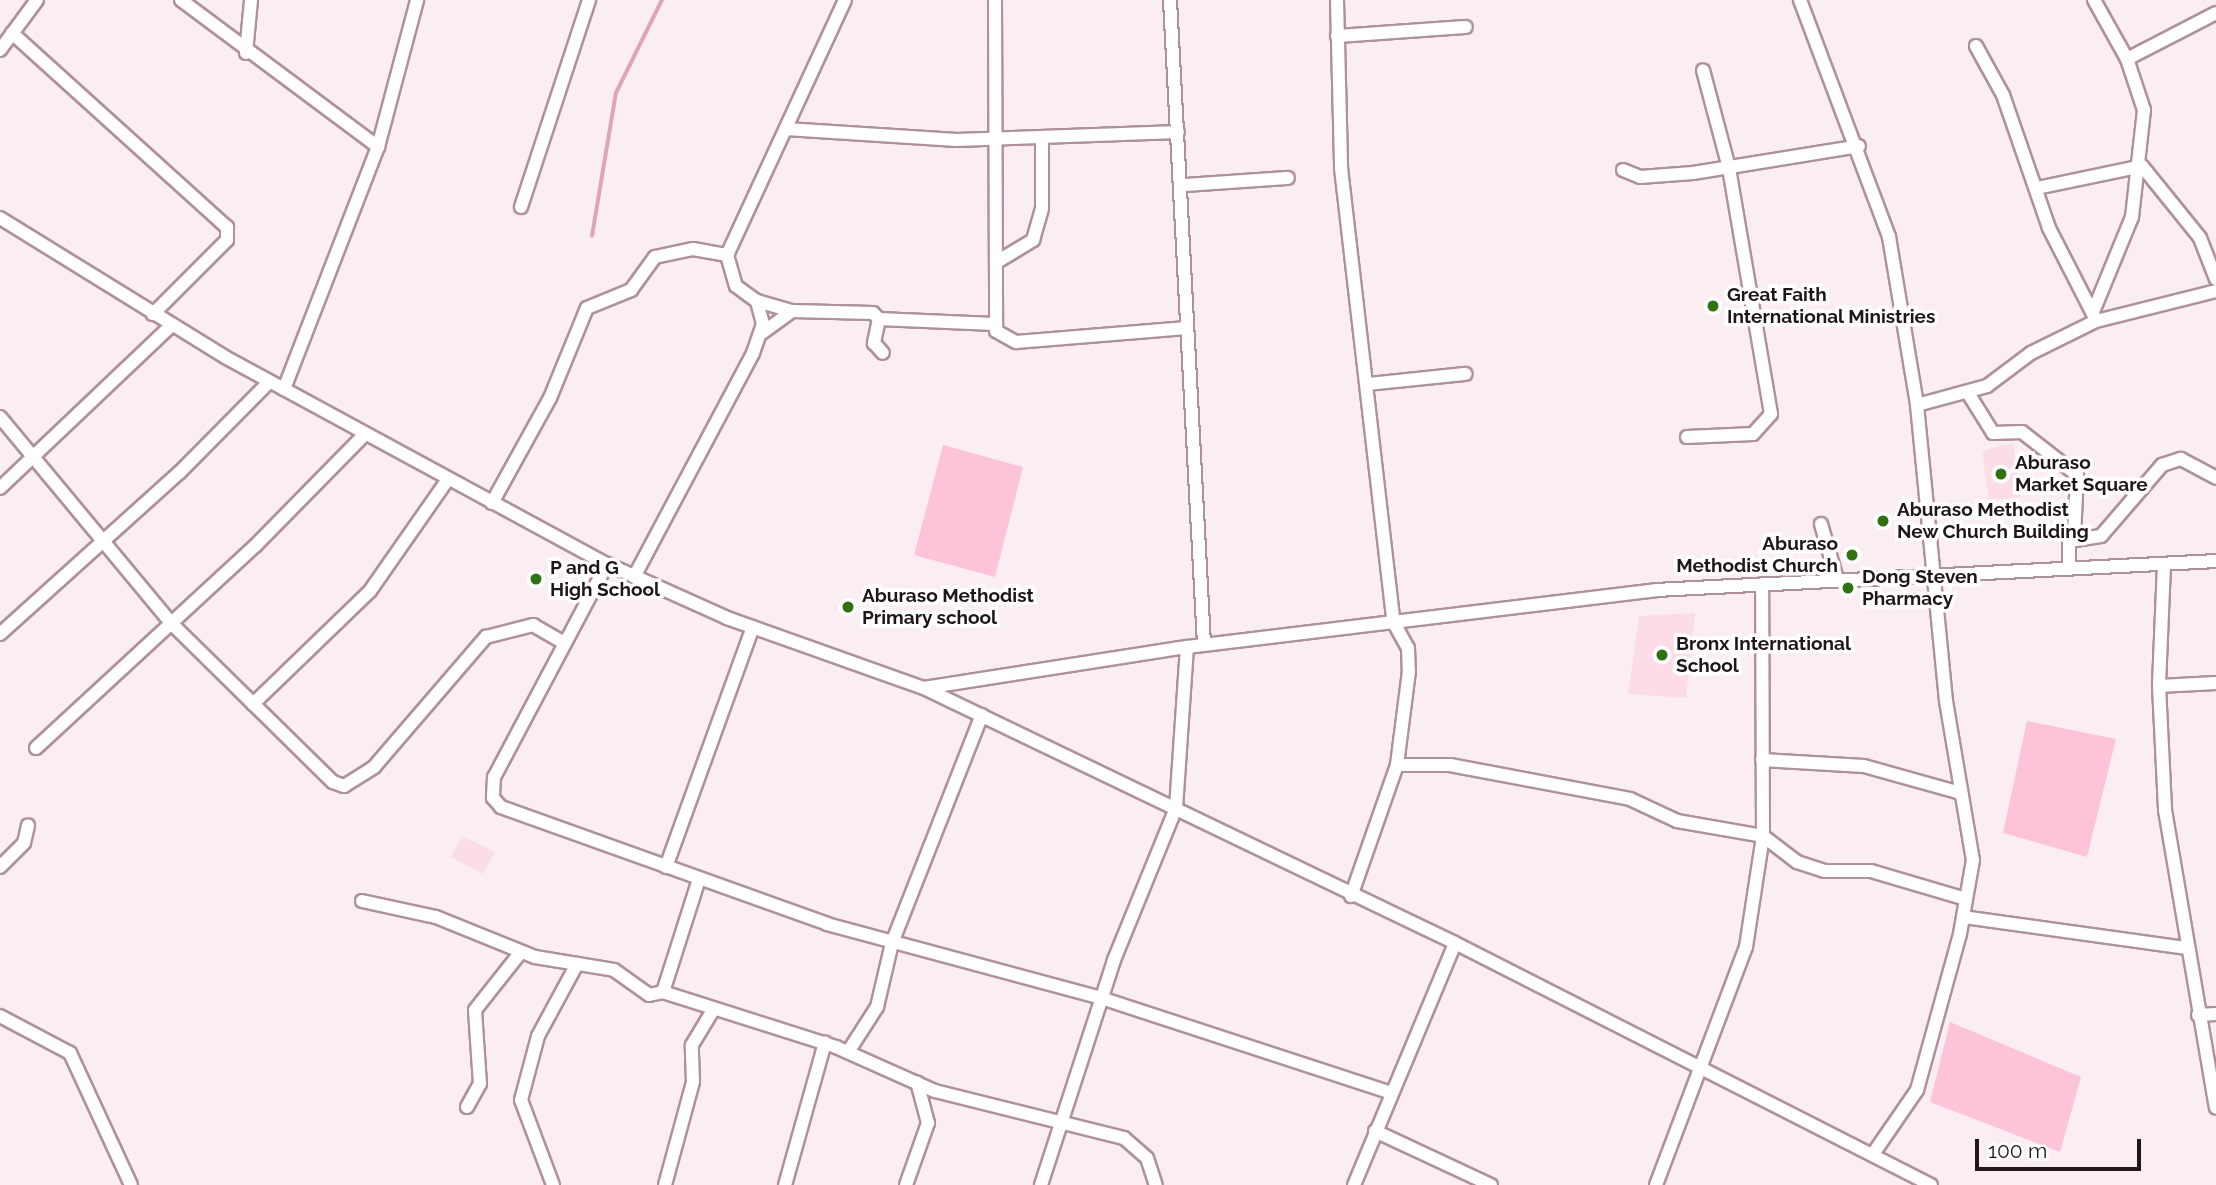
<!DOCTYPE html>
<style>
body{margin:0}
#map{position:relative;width:2216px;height:1185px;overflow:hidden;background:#fbeef2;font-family:Raleway,sans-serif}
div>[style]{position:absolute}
.built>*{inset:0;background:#fcdce7}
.green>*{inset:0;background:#fdc3d8}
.stream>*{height:3.5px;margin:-1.75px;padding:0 1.75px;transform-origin:1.75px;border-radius:1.75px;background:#dfa4b9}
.roads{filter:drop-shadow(2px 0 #af919b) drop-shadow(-2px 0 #af919b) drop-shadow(0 2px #af919b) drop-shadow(0 -2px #af919b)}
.minor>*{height:12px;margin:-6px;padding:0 6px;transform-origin:6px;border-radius:6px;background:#fff}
.dots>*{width:19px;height:19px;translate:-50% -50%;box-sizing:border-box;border:4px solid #fff;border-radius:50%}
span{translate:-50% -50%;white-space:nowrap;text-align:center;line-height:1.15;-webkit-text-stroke:7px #fff;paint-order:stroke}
.poi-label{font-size:19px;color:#201519;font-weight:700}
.left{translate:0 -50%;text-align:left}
.right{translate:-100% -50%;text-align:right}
.scale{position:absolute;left:1975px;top:1139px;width:166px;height:32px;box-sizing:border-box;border:4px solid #201519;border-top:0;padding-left:9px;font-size:21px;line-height:24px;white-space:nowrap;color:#201519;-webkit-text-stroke:5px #fff;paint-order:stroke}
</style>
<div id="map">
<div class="built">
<div style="clip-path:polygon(2013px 443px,2020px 497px,1989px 501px,1982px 451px)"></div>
<div style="clip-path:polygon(1695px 613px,1686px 698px,1628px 694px,1639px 616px)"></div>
<div style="clip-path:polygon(462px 836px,495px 852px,483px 874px,451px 857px)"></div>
</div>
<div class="green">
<div style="clip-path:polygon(943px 445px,1023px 467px,995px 577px,914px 555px)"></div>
<div style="clip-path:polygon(2027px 721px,2116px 739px,2087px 857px,2003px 833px)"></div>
<div style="clip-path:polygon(1950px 1022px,2081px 1077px,2060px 1152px,1930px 1102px)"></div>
</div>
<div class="stream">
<div style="left:592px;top:236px;width:145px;rotate:-80.5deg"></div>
<div style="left:616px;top:93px;width:104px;rotate:-63.7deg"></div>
</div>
<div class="roads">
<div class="minor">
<div style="left:181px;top:0;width:246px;rotate:36.7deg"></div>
<div style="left:845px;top:0;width:281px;rotate:114.8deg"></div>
<div style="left:727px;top:255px;width:32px;rotate:74deg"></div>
<div style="left:736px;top:286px;width:26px;rotate:36deg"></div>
<div style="left:757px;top:301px;width:36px;rotate:16deg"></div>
<div style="left:792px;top:311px;width:81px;rotate:1.4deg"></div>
<div style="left:873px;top:313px;width:8px;rotate:45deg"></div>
<div style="left:879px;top:319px;width:25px;rotate:102deg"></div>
<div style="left:874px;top:343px;width:13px;rotate:48deg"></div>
<div style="left:995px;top:0;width:331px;rotate:89.8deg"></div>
<div style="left:996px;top:331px;width:23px;rotate:29deg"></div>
<div style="left:1016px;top:342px;width:171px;rotate:-4.7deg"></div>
<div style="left:1170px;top:0;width:645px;rotate:86.98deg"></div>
<div style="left:1337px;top:0;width:168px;rotate:88.6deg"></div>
<div style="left:1341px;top:168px;width:458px;rotate:83.4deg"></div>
<div style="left:1394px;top:623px;width:29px;rotate:61deg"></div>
<div style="left:1408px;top:648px;width:23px;rotate:88deg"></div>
<div style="left:1409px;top:671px;width:95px;rotate:97.3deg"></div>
<div style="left:1397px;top:765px;width:139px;rotate:109.3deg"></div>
<div style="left:1800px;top:0;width:253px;rotate:69.4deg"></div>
<div style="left:1889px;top:237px;width:170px;rotate:80.5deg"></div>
<div style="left:1917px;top:405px;width:297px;rotate:84.4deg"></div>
<div style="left:1946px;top:701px;width:161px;rotate:80.4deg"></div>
<div style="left:1973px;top:860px;width:75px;rotate:100deg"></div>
<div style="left:1960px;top:934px;width:162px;rotate:105.4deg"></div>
<div style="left:1917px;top:1090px;width:78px;rotate:124.5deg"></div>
<div style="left:12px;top:33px;width:290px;rotate:42.1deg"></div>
<div style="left:227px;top:227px;width:13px;rotate:90deg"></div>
<div style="left:227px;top:240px;width:105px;rotate:135deg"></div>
<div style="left:1337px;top:36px;width:129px;rotate:-4deg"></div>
<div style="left:1976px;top:46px;width:56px;rotate:61.1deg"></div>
<div style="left:2003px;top:95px;width:141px;rotate:70.9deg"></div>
<div style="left:2049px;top:228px;width:101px;rotate:62.9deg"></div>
<div style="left:0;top:50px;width:62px;rotate:-53.5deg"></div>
<div style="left:246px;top:53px;width:53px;rotate:-84.6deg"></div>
<div style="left:2127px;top:59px;width:100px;rotate:-27.3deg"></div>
<div style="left:786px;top:129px;width:171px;rotate:3.7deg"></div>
<div style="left:957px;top:140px;width:221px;rotate:-2.1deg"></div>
<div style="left:2142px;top:166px;width:92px;rotate:51.1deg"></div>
<div style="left:2200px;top:238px;width:44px;rotate:68.7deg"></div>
<div style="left:1623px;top:170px;width:18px;rotate:22deg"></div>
<div style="left:1640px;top:177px;width:53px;rotate:-4.3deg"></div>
<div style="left:1693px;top:173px;width:168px;rotate:-9.2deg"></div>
<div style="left:1184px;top:185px;width:104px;rotate:-3.9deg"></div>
<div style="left:2037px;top:188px;width:107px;rotate:-11.8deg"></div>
<div style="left:521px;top:207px;width:218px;rotate:-71.8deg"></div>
<div style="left:0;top:218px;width:264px;rotate:31.7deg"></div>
<div style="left:225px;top:357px;width:434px;rotate:28.5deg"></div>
<div style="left:607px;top:564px;width:132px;rotate:24.2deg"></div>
<div style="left:727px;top:618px;width:209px;rotate:19.6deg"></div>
<div style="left:924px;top:688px;width:589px;rotate:25.65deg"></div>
<div style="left:1455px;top:943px;width:534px;rotate:26.95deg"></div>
<div style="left:1000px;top:260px;width:39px;rotate:-31deg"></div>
<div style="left:1033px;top:240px;width:33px;rotate:-74deg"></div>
<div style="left:1042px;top:208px;width:69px;rotate:-90deg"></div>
<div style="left:2093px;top:312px;width:103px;rotate:-67.7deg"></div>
<div style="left:2132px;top:217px;width:108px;rotate:-83.6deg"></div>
<div style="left:2144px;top:110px;width:54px;rotate:-108.4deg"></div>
<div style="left:2127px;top:59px;width:68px;rotate:-119.2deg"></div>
<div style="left:879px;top:319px;width:115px;rotate:2.5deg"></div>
<div style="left:762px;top:333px;width:37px;rotate:-36deg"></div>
<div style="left:1368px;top:384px;width:98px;rotate:-5.9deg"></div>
<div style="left:284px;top:389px;width:260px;rotate:-68.8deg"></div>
<div style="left:378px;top:147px;width:152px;rotate:-75.1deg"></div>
<div style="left:1968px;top:393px;width:47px;rotate:58deg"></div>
<div style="left:1993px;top:433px;width:29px;rotate:-2deg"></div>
<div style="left:2022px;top:432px;width:70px;rotate:38deg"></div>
<div style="left:2077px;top:475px;width:62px;rotate:92.8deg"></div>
<div style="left:1917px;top:405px;width:73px;rotate:-15.2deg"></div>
<div style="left:1987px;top:386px;width:55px;rotate:-36.9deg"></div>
<div style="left:2031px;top:353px;width:72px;rotate:-26.2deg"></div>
<div style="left:2096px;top:321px;width:124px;rotate:-14deg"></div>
<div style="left:0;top:417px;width:268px;rotate:50.3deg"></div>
<div style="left:171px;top:623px;width:227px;rotate:44.5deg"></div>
<div style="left:333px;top:782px;width:12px;rotate:20deg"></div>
<div style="left:344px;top:786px;width:36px;rotate:-32deg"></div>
<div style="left:374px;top:767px;width:172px;rotate:-49.3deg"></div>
<div style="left:486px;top:637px;width:49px;rotate:-14.3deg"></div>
<div style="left:533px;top:625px;width:32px;rotate:30deg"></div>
<div style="left:1687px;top:437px;width:66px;rotate:-2.6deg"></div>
<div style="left:1753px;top:434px;width:27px;rotate:-48deg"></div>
<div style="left:1771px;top:414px;width:250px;rotate:-99.7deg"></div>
<div style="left:1729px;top:168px;width:101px;rotate:-104.9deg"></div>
<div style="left:0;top:488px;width:237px;rotate:-43.5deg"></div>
<div style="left:492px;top:503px;width:120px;rotate:-61.1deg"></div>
<div style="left:550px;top:398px;width:97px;rotate:-67.7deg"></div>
<div style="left:587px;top:308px;width:48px;rotate:-22.2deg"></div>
<div style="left:631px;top:290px;width:41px;rotate:-54deg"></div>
<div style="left:655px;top:257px;width:39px;rotate:-12deg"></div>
<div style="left:693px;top:249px;width:35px;rotate:10deg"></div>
<div style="left:1821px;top:524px;width:57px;rotate:73.8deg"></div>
<div style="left:607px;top:564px;width:241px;rotate:117.9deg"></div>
<div style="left:494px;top:777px;width:21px;rotate:93deg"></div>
<div style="left:493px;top:798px;width:12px;rotate:48deg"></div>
<div style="left:501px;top:807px;width:346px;rotate:19.7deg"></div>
<div style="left:827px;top:924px;width:284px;rotate:15.1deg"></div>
<div style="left:1101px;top:998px;width:305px;rotate:18.1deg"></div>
<div style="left:2164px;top:565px;width:121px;rotate:92.4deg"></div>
<div style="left:2159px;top:686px;width:124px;rotate:87.2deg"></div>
<div style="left:2165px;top:810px;width:302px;rotate:80.3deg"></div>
<div style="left:2069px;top:567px;width:26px;rotate:-90deg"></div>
<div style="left:2069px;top:541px;width:32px;rotate:-9deg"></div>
<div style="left:2101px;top:536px;width:94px;rotate:-49.3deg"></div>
<div style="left:2162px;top:465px;width:20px;rotate:-18deg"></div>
<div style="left:2181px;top:459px;width:40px;rotate:28deg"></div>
<div style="left:634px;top:577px;width:254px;rotate:-62deg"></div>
<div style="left:753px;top:353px;width:31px;rotate:-71deg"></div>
<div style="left:763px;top:324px;width:24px;rotate:-105deg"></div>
<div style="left:0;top:634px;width:242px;rotate:-42deg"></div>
<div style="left:180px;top:472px;width:127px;rotate:-45.3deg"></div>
<div style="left:2159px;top:686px;width:57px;rotate:-3deg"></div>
<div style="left:924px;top:688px;width:266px;rotate:-8.9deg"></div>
<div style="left:1187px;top:647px;width:472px;rotate:-6.9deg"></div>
<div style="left:1656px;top:590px;width:561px;rotate:-2.96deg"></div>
<div style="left:253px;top:704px;width:163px;rotate:-44deg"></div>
<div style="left:370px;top:591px;width:133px;rotate:-55.1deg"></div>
<div style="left:36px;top:748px;width:298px;rotate:-42.7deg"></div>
<div style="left:255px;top:546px;width:156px;rotate:-45.5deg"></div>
<div style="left:1762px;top:760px;width:102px;rotate:3.4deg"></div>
<div style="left:1864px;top:766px;width:101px;rotate:15.6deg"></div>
<div style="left:1397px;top:765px;width:53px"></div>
<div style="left:1450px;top:765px;width:183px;rotate:10.7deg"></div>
<div style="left:1630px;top:799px;width:52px;rotate:25.1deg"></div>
<div style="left:1677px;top:821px;width:87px;rotate:9.9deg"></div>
<div style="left:1763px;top:836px;width:43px;rotate:37.4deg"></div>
<div style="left:1797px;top:862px;width:29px;rotate:18deg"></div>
<div style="left:1825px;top:871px;width:46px"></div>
<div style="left:1871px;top:871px;width:99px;rotate:16.4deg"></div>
<div style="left:0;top:867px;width:34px;rotate:-45deg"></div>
<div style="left:24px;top:843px;width:18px;rotate:-77deg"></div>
<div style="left:666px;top:867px;width:255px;rotate:-70.1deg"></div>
<div style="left:362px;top:901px;width:76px;rotate:12.2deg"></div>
<div style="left:436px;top:917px;width:107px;rotate:22deg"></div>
<div style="left:535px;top:957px;width:80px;rotate:9.3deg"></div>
<div style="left:614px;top:970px;width:43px;rotate:35.5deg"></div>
<div style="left:649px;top:995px;width:14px;rotate:-12deg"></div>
<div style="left:663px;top:992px;width:182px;rotate:17.6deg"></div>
<div style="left:836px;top:1047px;width:108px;rotate:24deg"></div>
<div style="left:935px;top:1091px;width:195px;rotate:14deg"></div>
<div style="left:1124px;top:1138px;width:30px;rotate:41deg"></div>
<div style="left:1147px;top:1158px;width:28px;rotate:72deg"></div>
<div style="left:1963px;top:917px;width:224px;rotate:7.9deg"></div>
<div style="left:663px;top:992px;width:115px;rotate:-72.3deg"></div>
<div style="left:2198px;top:1015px;width:18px;rotate:-3deg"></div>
<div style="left:0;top:1016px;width:79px;rotate:27.9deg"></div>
<div style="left:70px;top:1053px;width:145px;rotate:65.2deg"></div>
<div style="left:848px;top:1052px;width:54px;rotate:-57.2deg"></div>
<div style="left:877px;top:1007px;width:66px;rotate:-76.8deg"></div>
<div style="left:892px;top:943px;width:245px;rotate:-68.5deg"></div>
<div style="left:467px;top:1107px;width:26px;rotate:-61deg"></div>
<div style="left:480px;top:1084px;width:74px;rotate:-93.9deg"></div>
<div style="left:475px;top:1010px;width:74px;rotate:-51.6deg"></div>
<div style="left:1375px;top:1131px;width:128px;rotate:25deg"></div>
<div style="left:553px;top:1185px;width:91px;rotate:-110.6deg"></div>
<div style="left:521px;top:1100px;width:66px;rotate:-75.1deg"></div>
<div style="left:538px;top:1036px;width:82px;rotate:-61.6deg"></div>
<div style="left:665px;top:1185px;width:107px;rotate:-74.8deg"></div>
<div style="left:693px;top:1082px;width:37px;rotate:-92deg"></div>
<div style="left:692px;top:1045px;width:41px;rotate:-59deg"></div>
<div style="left:785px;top:1185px;width:148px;rotate:-74.3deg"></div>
<div style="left:906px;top:1185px;width:66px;rotate:-70.5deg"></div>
<div style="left:928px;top:1123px;width:42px;rotate:-105deg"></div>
<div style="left:1041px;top:1185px;width:237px;rotate:-72deg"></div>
<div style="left:1114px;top:960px;width:164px;rotate:-67.8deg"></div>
<div style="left:1176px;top:808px;width:161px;rotate:-86.1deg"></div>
<div style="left:1354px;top:1185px;width:262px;rotate:-67.3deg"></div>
<div style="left:1656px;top:1185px;width:254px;rotate:-69.3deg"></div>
<div style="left:1746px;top:947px;width:112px;rotate:-81.3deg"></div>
<div style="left:1763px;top:836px;width:252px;rotate:-90.2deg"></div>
</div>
</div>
<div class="dots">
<div style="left:1713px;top:306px;background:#2f7210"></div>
<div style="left:2001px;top:474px;background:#2f7210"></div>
<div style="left:1883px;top:521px;background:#2f7210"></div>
<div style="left:1852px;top:555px;background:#2f7210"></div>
<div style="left:536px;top:579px;background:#2f7210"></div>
<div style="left:1848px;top:588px;background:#2f7210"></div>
<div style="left:848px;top:607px;background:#2f7210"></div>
<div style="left:1662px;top:655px;background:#2f7210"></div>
</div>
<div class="poi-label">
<span class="left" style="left:1727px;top:306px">Great Faith<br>International Ministries</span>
<span class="left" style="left:2015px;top:474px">Aburaso<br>Market Square</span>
<span class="left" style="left:1897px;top:521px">Aburaso Methodist<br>New Church Building</span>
<span class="right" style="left:1838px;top:555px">Aburaso<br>Methodist Church</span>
<span class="left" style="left:550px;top:579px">P and G<br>High School</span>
<span class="left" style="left:1862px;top:588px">Dong Steven<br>Pharmacy</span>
<span class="left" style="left:862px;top:607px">Aburaso Methodist<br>Primary school</span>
<span class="left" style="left:1676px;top:655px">Bronx International<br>School</span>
</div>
<div class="scale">100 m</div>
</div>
